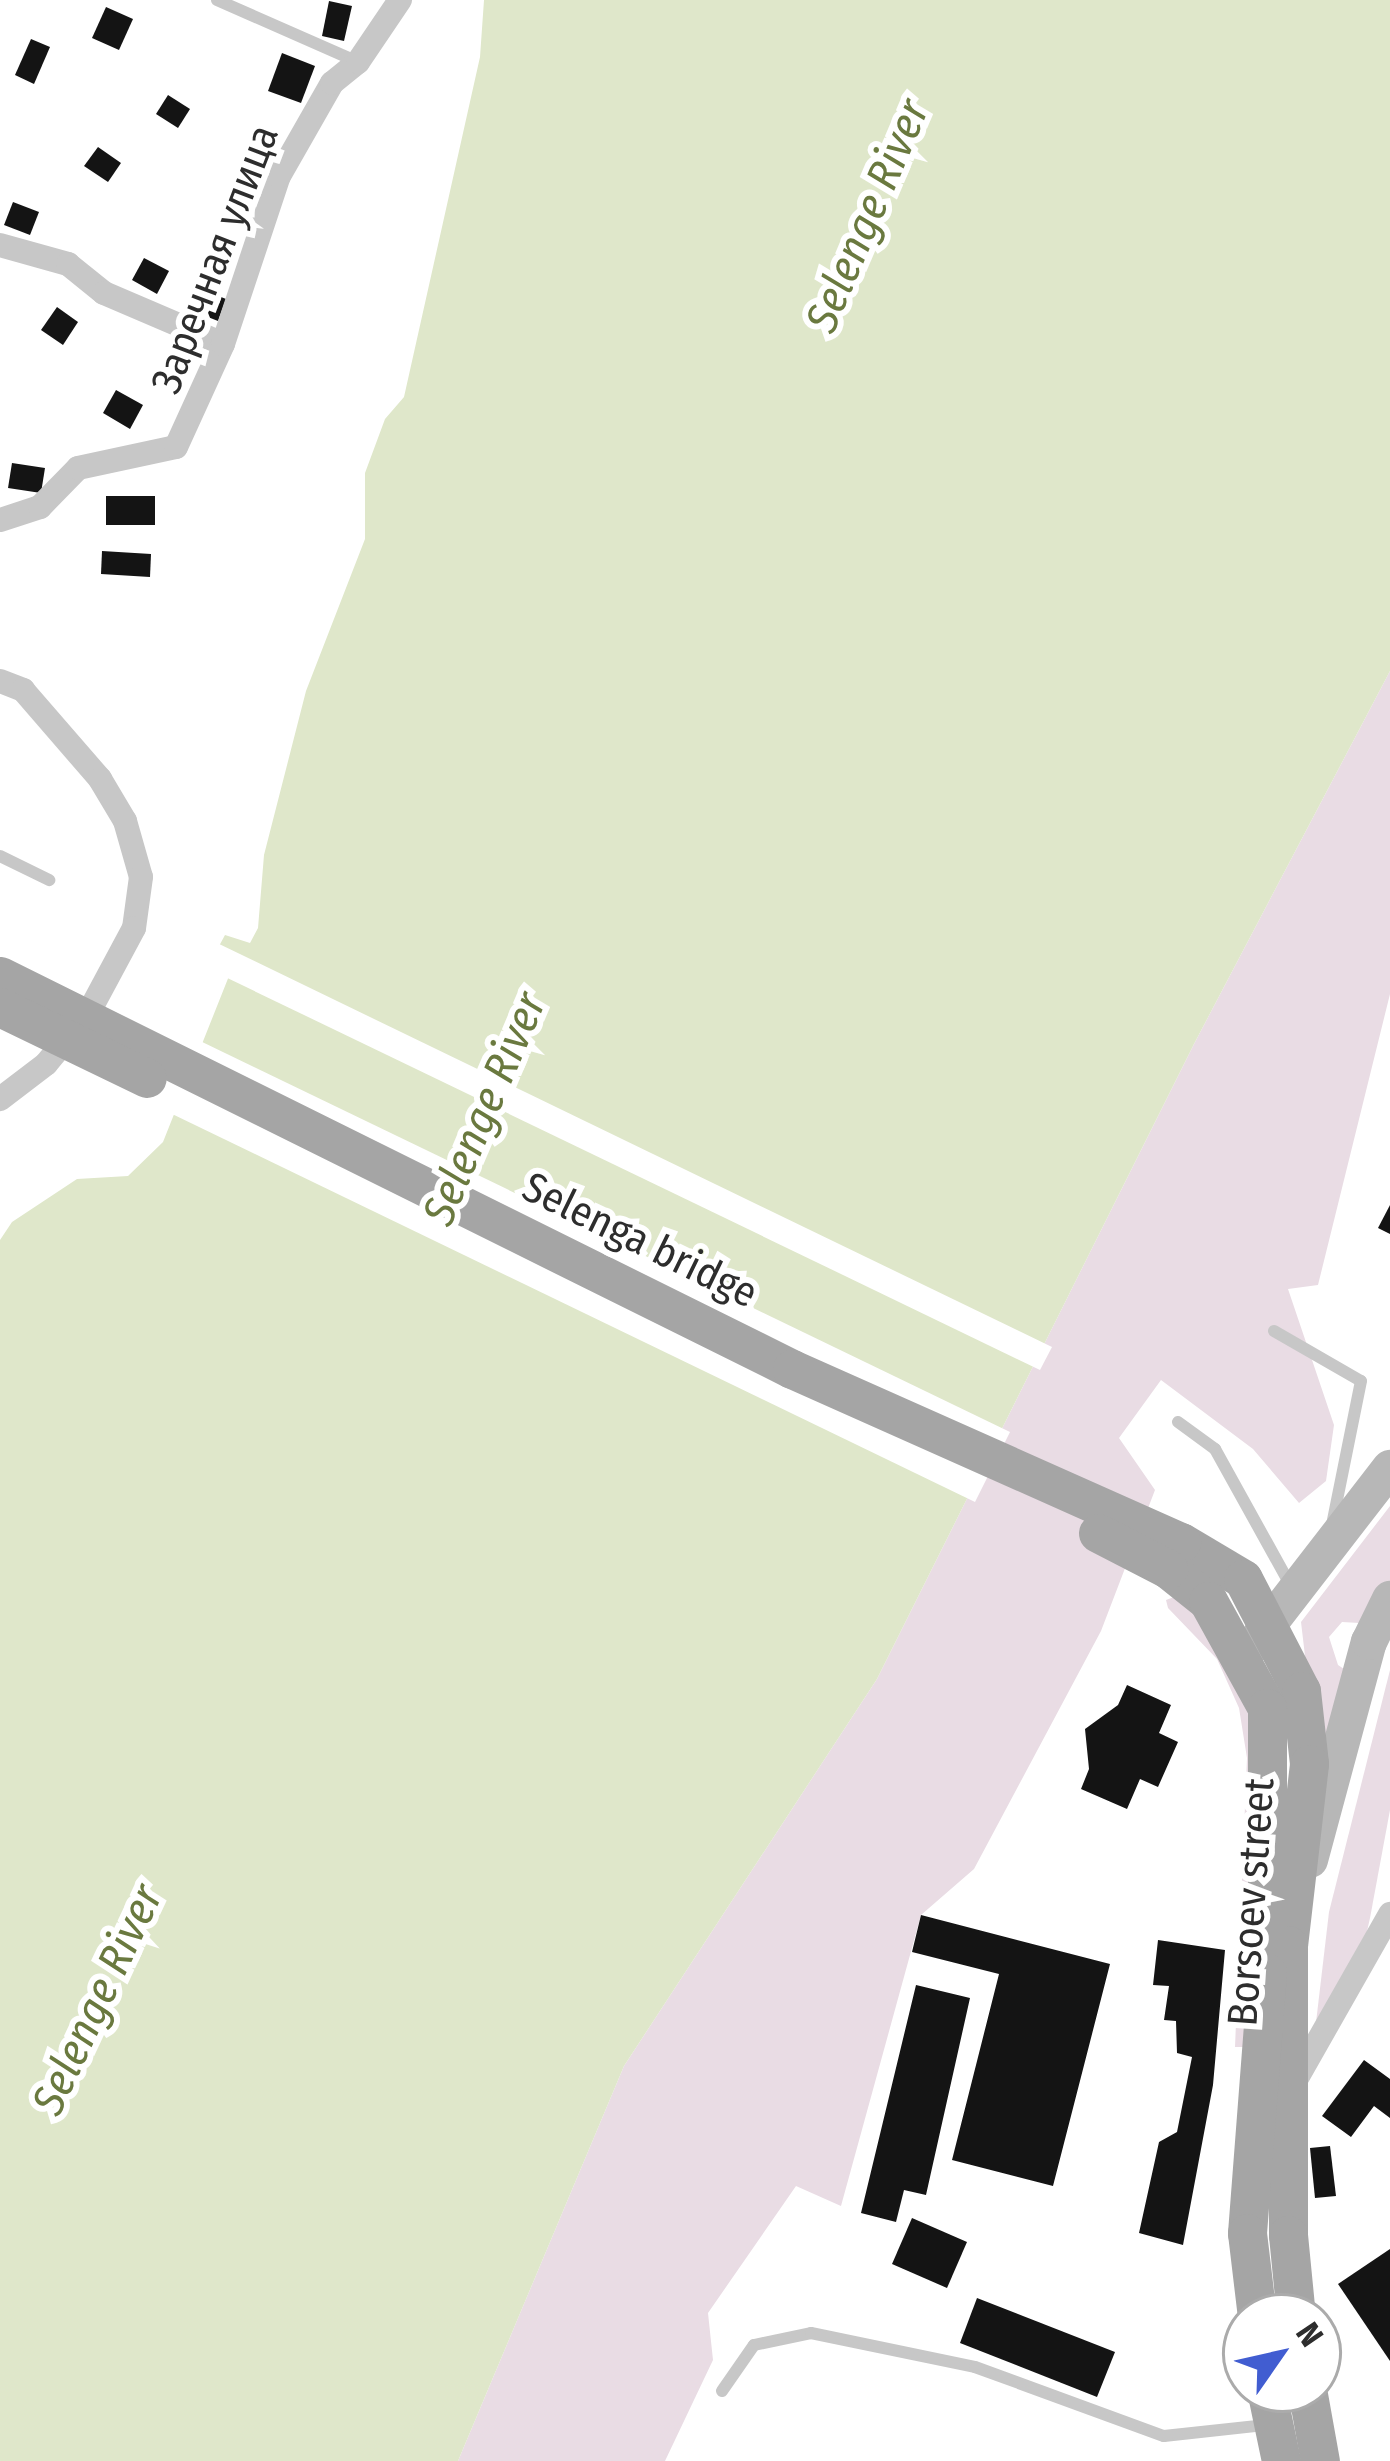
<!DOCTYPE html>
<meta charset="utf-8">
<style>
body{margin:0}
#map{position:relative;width:1390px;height:2461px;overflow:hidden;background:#fff;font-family:"Fira Sans Condensed",sans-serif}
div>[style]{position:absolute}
.green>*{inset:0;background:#e9dce4}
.water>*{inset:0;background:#dfe7ca}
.pier>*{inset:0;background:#fff}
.building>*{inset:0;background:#141414}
.lane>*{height:12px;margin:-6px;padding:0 6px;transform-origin:6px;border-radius:6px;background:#c7c7c7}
.street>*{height:24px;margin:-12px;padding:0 12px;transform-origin:12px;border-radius:12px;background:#c7c7c7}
.secondary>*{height:36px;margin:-18px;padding:0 18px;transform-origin:18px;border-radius:18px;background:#b7b7b7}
.primary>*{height:39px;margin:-19.5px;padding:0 19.5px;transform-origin:19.5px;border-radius:19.5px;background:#a5a5a5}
.primary-bridge>*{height:39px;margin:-19.5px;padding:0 19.5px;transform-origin:19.5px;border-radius:19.5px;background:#a5a5a5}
span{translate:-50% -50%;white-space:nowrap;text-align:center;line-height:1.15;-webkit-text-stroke:12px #fff;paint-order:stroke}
.street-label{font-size:42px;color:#2d2d2d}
.water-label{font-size:45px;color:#6a793f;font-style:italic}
.north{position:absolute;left:1222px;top:2293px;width:120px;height:120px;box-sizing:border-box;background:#fff;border:3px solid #ababab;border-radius:50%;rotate:56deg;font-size:33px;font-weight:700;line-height:48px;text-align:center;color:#2d2d2d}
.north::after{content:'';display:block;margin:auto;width:42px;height:54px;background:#415dd1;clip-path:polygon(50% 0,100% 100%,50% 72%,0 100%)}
</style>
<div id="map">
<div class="green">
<div style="clip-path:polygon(1390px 671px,1390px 994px,1318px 1285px,1288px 1289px,1334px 1425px,1326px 1481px,1299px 1503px,1253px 1449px,1161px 1380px,1119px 1438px,1155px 1490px,1101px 1631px,974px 1869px,921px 1915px,841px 2206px,796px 2186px,708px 2313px,713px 2360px,665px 2461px,458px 2461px,624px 2066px,877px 1679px,1194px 1044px)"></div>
<div style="clip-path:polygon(1390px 1506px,1390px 1599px,1377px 1624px,1342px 1622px,1329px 1637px,1338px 1665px,1359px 1679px,1324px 1817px,1301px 1622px)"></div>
<div style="clip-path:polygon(1174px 1597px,1217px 1634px,1265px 1751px,1245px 2047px,1235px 2047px,1247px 1758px,1239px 1708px,1217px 1659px,1168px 1608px,1166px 1600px)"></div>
<div style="clip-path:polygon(1390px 1670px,1390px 1810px,1370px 1918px,1357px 1976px,1315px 2031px,1329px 1912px)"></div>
</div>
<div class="water">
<div style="clip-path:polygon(484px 0,1390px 0,1390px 671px,1194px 1044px,877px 1679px,624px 2066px,458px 2461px,0 2461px,0 1240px,12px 1222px,77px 1179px,128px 1176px,163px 1142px,229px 976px,212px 959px,225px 935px,250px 943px,258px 928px,264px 855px,306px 691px,365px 539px,365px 473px,385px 419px,404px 397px,480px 57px)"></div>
</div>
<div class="pier">
<div style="clip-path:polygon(215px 942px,1052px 1347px,1040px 1370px,219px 974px,206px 960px)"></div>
<div style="clip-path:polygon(196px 1039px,1010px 1432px,975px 1502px,168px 1112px)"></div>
</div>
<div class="building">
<div style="clip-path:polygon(329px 1px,352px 6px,344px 41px,322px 36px)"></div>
<div style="clip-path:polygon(106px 7px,133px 19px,119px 50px,92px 38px)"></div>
<div style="clip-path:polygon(31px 39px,50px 47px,34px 84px,15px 75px)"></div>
<div style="clip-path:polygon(282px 53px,315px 66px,301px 103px,268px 91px)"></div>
<div style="clip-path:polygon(168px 95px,190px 109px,178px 128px,156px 114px)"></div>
<div style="clip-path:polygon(98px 147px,121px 163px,108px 182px,84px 166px)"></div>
<div style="clip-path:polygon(13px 202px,39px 212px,30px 235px,4px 225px)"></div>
<div style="clip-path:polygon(144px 258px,169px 271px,157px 294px,132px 280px)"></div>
<div style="clip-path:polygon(194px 286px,226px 299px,218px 321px,185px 308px)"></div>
<div style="clip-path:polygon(57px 307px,78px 322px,63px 345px,41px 330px)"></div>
<div style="clip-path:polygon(116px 390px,143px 405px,130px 429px,103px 413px)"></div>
<div style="clip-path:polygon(12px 463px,45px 468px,41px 493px,8px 488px)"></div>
<div style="clip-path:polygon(106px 496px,155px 496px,155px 525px,106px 525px)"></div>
<div style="clip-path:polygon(102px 551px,151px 554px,150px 577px,101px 574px)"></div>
<div style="clip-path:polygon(1390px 1205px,1390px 1234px,1378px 1228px)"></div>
<div style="clip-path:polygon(1127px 1685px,1171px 1705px,1159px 1733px,1178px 1742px,1158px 1787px,1140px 1779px,1127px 1809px,1081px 1789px,1089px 1769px,1085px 1729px,1118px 1705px)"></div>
<div style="clip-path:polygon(921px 1915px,1110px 1964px,1053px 2186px,952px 2160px,999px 1974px,912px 1952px)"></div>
<div style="clip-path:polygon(1158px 1940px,1225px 1950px,1213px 2085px,1183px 2245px,1139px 2233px,1159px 2142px,1177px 2132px,1192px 2057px,1177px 2053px,1176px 2021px,1164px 2020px,1169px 1986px,1153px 1985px)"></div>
<div style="clip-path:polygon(916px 1985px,970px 1998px,926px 2195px,904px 2190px,896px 2222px,861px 2213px)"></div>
<div style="clip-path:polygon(1364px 2060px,1390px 2079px,1390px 2118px,1374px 2106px,1351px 2137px,1322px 2116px)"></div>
<div style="clip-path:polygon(1330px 2146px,1336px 2196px,1315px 2198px,1310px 2148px)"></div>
<div style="clip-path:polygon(912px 2218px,967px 2242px,947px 2288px,892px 2264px)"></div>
<div style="clip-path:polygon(1390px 2249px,1390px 2361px,1338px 2284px)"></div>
<div style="clip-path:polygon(977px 2298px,1115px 2352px,1097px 2397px,960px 2343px)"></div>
</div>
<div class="lane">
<div style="left:217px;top:0;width:154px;rotate:23.7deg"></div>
<div style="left:0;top:856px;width:55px;rotate:26.1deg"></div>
<div style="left:1274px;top:1331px;width:100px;rotate:29.9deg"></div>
<div style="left:1361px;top:1381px;width:147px;rotate:101.4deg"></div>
<div style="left:1178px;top:1422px;width:46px;rotate:36.1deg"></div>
<div style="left:1215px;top:1449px;width:157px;rotate:61deg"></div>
<div style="left:722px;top:2391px;width:56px;rotate:-55.2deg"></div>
<div style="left:754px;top:2345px;width:58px;rotate:-11.9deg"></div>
<div style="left:811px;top:2333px;width:167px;rotate:11.7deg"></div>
<div style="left:975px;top:2367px;width:201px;rotate:20.1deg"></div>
<div style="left:1164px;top:2436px;width:103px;rotate:-6.2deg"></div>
</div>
<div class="street">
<div style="left:0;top:245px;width:71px;rotate:15.6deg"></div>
<div style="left:68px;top:264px;width:46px;rotate:38.9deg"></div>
<div style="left:104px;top:293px;width:129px;rotate:23.2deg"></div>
<div style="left:0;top:520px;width:42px;rotate:-18deg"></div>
<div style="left:40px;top:507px;width:54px;rotate:-45.7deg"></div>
<div style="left:78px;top:468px;width:100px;rotate:-12.1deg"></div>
<div style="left:176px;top:447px;width:113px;rotate:-65.5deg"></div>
<div style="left:223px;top:344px;width:177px;rotate:-71.6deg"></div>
<div style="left:279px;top:176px;width:107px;rotate:-60.3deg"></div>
<div style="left:332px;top:83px;width:33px;rotate:-39deg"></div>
<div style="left:358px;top:62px;width:75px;rotate:-55.9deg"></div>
<div style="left:0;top:681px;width:25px;rotate:21deg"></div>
<div style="left:23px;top:690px;width:118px;rotate:49.1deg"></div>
<div style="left:100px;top:779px;width:49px;rotate:59.2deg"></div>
<div style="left:125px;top:821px;width:58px;rotate:74.1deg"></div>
<div style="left:141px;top:877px;width:51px;rotate:97.8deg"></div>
<div style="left:134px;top:928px;width:95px;rotate:118.2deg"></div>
<div style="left:89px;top:1012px;width:67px;rotate:129.6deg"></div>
<div style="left:46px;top:1064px;width:58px;rotate:142.7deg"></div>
<div style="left:1293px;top:2085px;width:197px;rotate:-60.4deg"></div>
</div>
<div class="secondary">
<div style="left:1253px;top:1645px;width:224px;rotate:-52.3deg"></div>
<div style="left:1310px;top:1860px;width:226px;rotate:-74.9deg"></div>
<div style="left:1369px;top:1642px;width:48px;rotate:-64deg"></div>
</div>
<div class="primary">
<div style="left:1181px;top:1542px;width:72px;rotate:30.8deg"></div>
<div style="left:1243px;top:1579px;width:126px;rotate:62.6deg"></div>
<div style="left:1301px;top:1691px;width:73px;rotate:83.7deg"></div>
<div style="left:1309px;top:1764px;width:182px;rotate:96.6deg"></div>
<div style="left:1288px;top:1945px;width:290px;rotate:90deg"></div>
<div style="left:1288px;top:2235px;width:82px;rotate:84.4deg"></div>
<div style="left:1168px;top:1569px;width:51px;rotate:38.7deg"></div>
<div style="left:1208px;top:1601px;width:122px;rotate:61.1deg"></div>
<div style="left:1267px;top:1708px;width:265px;rotate:90deg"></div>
<div style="left:1267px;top:1973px;width:261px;rotate:94.4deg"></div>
<div style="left:1247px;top:2233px;width:85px;rotate:83.2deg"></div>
<div style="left:1266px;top:2389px;width:74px;rotate:78.2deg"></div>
<div style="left:1307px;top:2389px;width:73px;rotate:79.8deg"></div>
</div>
<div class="primary-bridge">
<div style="left:0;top:976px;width:884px;rotate:26.39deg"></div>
<div style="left:792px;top:1369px;width:426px;rotate:24deg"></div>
<div style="left:0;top:1007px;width:163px;rotate:25.8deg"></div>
<div style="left:1098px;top:1533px;width:79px;rotate:27.2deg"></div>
</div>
<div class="street-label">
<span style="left:215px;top:259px;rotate:-69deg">Заречная улица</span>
<span style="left:640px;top:1240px;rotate:26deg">Selenga bridge</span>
<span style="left:1251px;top:1902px;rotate:-86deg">Borsoev street</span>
</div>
<div class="water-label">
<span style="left:868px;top:216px;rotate:-67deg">Selenge River</span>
<span style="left:485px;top:1109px;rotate:-67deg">Selenge River</span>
<span style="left:98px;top:2000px;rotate:-65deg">Selenge River</span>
</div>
<div class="north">N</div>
</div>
